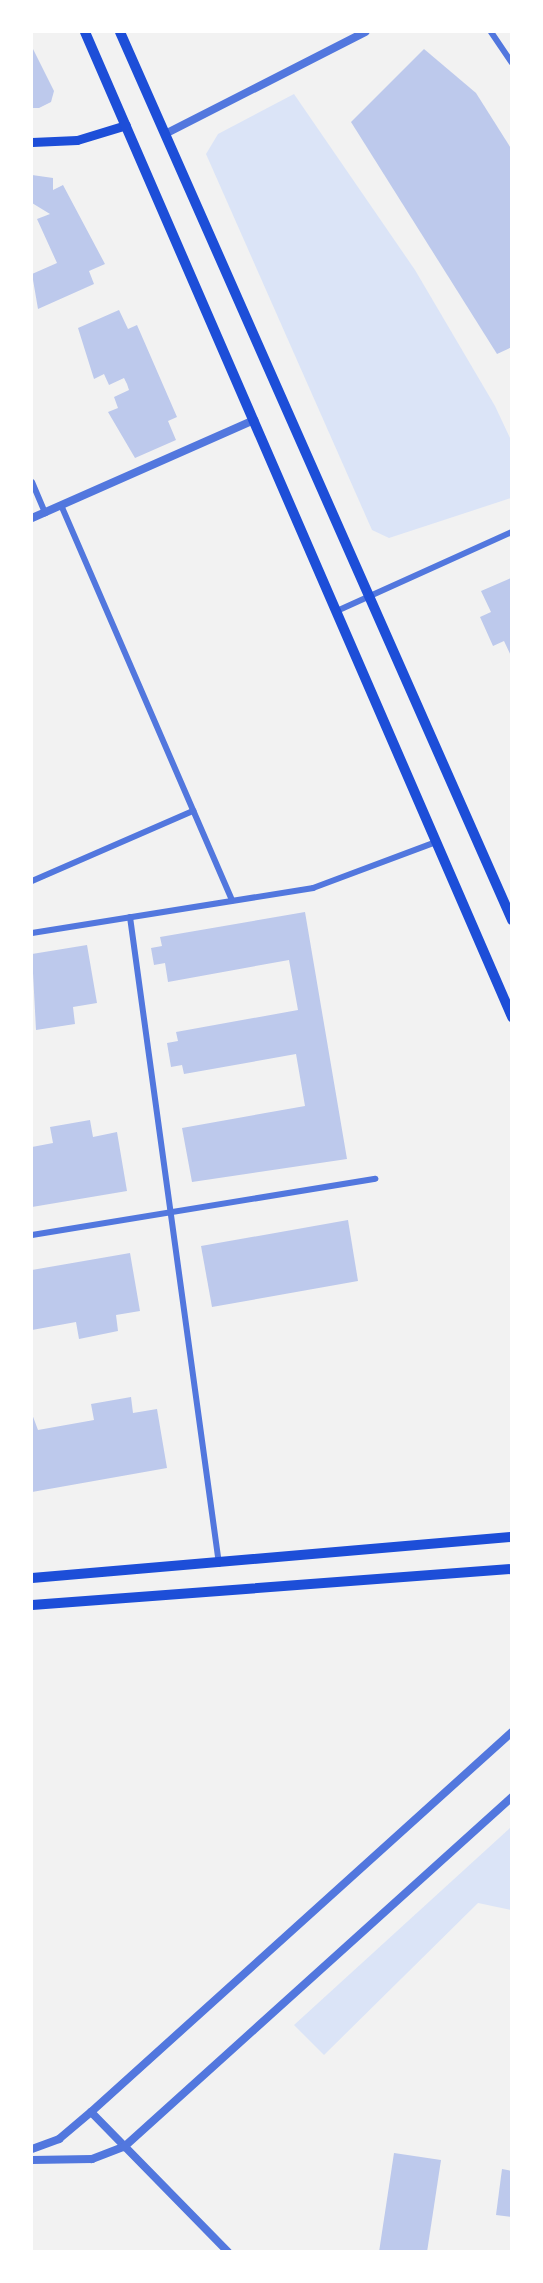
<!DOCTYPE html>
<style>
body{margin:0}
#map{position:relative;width:543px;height:2283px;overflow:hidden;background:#f2f2f2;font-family:"Space Grotesk",sans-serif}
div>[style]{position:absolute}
.green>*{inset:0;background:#dbe4f7}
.building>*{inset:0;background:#bdc9ec}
.minor>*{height:6px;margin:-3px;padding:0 3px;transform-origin:3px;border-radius:3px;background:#5277de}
.tertiary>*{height:8px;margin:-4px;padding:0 4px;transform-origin:4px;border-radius:4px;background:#5277de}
.secondary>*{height:9px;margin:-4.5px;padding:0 4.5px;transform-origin:4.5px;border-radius:4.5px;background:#1d4ed8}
.primary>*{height:10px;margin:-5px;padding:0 5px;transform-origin:5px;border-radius:5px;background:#1d4ed8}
span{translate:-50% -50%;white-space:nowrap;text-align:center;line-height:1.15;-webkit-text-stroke:7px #fff;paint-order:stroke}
.frame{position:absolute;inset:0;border:33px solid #fff;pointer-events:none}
</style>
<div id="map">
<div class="green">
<div style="clip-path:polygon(294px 94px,415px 270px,495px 406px,511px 440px,511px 498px,389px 538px,372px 530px,206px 154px,218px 134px)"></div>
<div style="clip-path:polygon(511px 1827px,511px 1910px,478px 1903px,324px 2055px,294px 2025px)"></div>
</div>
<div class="building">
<div style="clip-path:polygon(32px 47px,54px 91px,51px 102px,39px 108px,32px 108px)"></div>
<div style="clip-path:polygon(424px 49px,476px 93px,512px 150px,512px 347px,497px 354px,351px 122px)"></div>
<div style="clip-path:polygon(32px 175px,53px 178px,53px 190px,63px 185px,105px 264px,89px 271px,94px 284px,38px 309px,32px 274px,57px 263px,37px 219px,50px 214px,32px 203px)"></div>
<div style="clip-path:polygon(119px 310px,128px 329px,137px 325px,177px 417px,168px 421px,176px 440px,135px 458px,108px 412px,118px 408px,114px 397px,129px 390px,127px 384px,124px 378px,109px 385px,104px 374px,94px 379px,78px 328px)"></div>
<div style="clip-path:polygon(511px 578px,512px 580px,512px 658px,504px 641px,493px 646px,480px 617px,491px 612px,481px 591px)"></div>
<div style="clip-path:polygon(305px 912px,347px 1159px,192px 1182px,182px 1128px,305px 1106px,296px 1054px,184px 1074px,182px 1065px,171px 1067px,167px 1043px,178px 1041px,176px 1032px,298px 1010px,289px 960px,168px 982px,165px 963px,154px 965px,151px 948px,162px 946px,160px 937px)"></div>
<div style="clip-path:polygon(87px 945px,97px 1003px,73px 1007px,75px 1024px,36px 1030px,32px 954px)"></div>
<div style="clip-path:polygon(90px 1120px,93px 1137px,117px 1132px,127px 1191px,32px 1207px,32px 1147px,53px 1143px,50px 1127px)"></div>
<div style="clip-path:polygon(348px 1220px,358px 1281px,212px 1307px,201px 1246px)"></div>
<div style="clip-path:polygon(130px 1253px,140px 1311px,116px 1315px,118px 1331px,79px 1339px,76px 1322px,32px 1330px,32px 1270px)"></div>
<div style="clip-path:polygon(131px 1397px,133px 1413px,157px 1409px,167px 1468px,32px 1492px,32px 1414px,38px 1430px,94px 1420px,91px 1404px)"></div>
<div style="clip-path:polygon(394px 2153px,441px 2160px,427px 2252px,379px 2252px)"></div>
<div style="clip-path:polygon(502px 2169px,512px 2171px,512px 2217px,496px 2215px)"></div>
</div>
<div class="minor">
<div style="left:491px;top:32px;width:37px;rotate:56deg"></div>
<div style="left:32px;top:482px;width:34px;rotate:67deg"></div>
<div style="left:61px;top:505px;width:431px;rotate:66.6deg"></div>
<div style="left:339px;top:610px;width:190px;rotate:-24.3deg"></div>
<div style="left:32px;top:881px;width:176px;rotate:-23.5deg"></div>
<div style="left:130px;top:917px;width:653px;rotate:82.17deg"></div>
<div style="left:32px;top:933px;width:285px;rotate:-9.1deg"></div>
<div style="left:313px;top:888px;width:131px;rotate:-20.5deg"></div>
<div style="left:32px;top:1235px;width:348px;rotate:-9.3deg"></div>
</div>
<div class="tertiary">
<div style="left:165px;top:134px;width:225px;rotate:-27deg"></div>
<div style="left:32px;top:518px;width:243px;rotate:-23.8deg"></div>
<div style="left:91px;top:2112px;width:196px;rotate:45.6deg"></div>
<div style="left:32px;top:2149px;width:29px;rotate:-20deg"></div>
<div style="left:59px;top:2139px;width:42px;rotate:-40.2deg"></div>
<div style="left:91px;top:2112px;width:567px;rotate:-42.07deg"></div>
<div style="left:32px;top:2160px;width:60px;rotate:-1deg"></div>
<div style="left:92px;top:2159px;width:34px;rotate:-21deg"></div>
<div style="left:124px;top:2147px;width:523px;rotate:-42.05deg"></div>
</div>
<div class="secondary">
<div style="left:32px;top:142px;width:45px;rotate:-2.5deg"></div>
<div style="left:77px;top:140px;width:51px;rotate:-17deg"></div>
</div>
<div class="primary">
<div style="left:85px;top:32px;width:1074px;rotate:66.56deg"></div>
<div style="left:120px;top:32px;width:971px;rotate:66.18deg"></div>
<div style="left:32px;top:1578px;width:482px;rotate:-4.9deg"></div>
<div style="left:32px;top:1605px;width:481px;rotate:-4.3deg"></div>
</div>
<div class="frame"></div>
</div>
